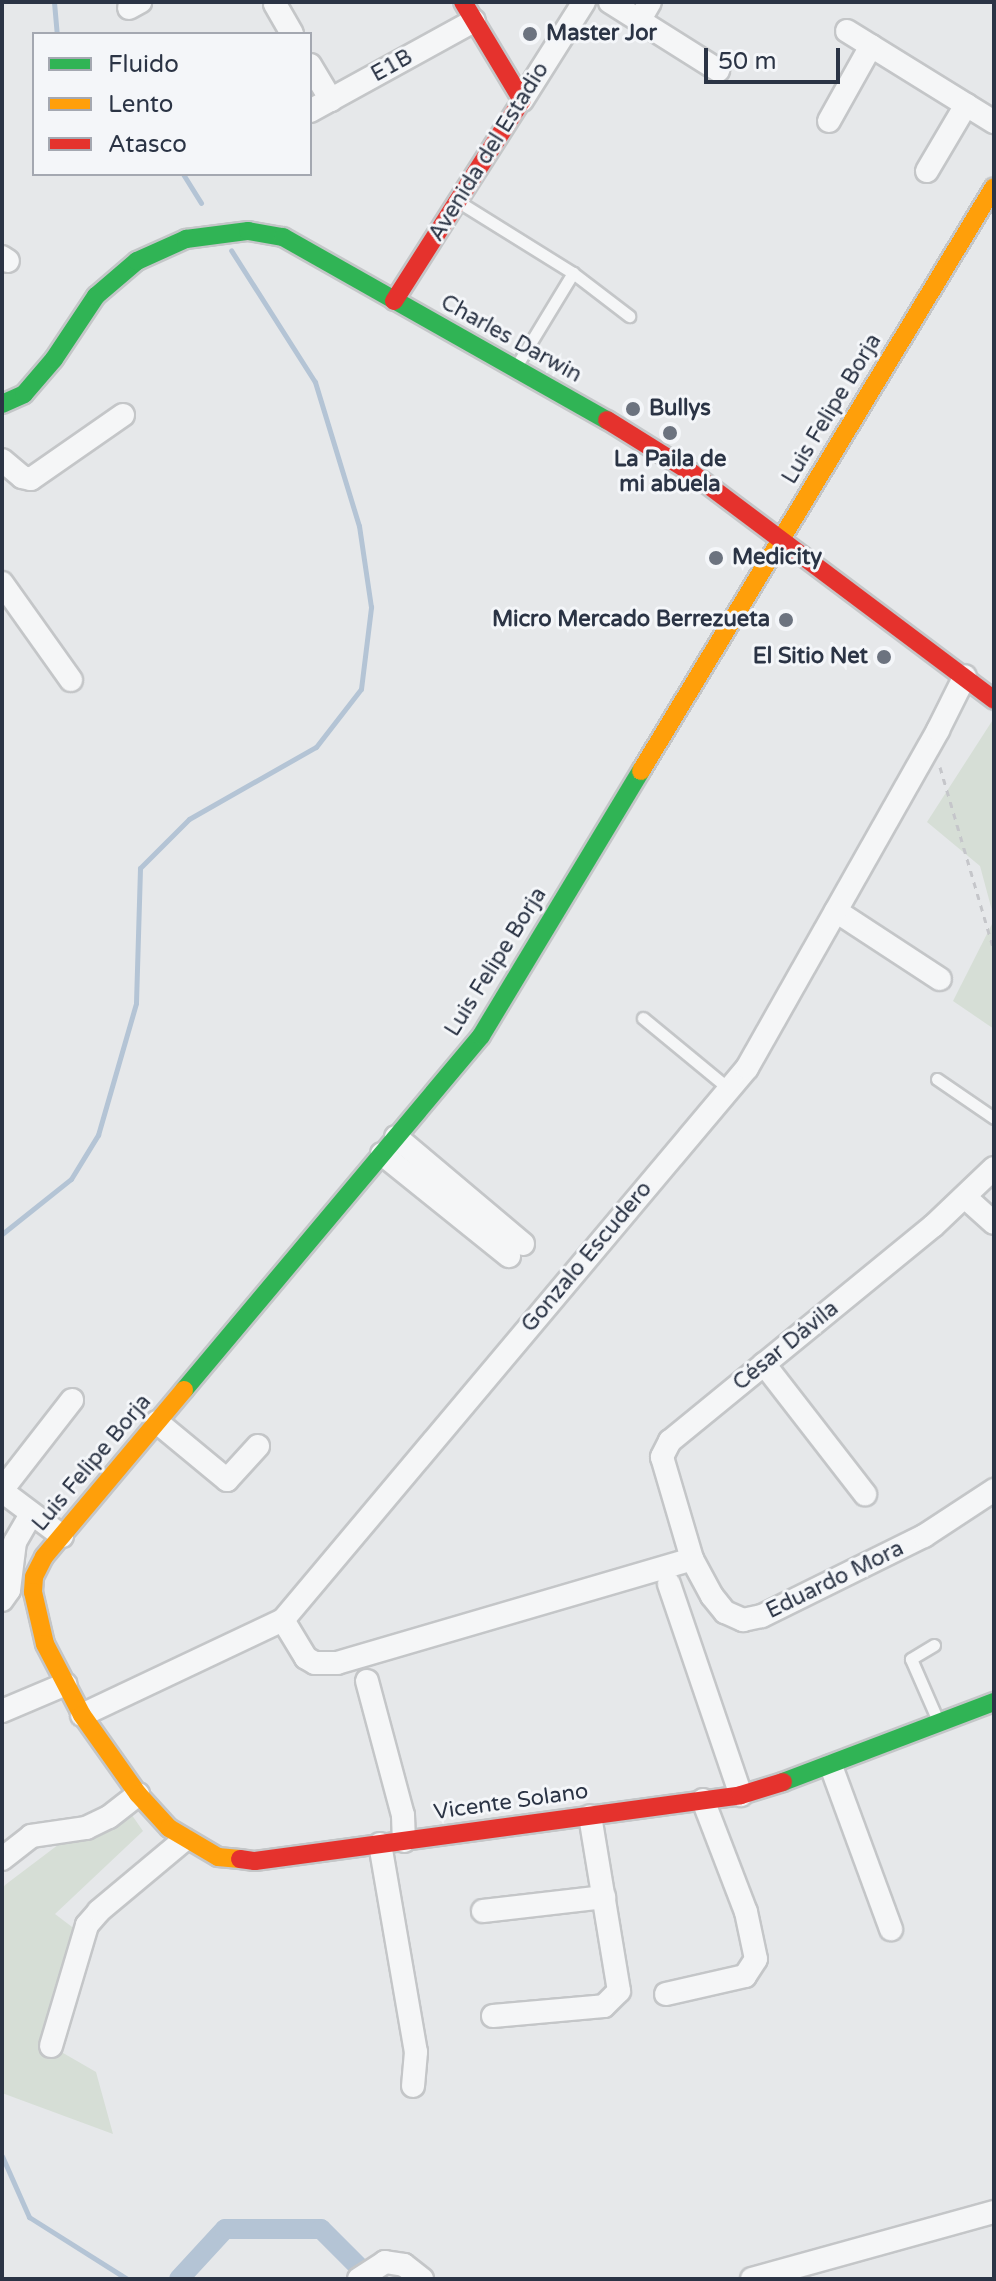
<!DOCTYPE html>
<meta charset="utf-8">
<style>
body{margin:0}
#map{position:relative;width:996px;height:2281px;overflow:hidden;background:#e6e8ea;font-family:"Varela Round",sans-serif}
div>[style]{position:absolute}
.green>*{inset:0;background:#d6ded6}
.stream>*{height:5px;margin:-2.5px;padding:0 2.5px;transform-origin:2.5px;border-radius:2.5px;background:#b4c4d5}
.canal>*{height:20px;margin:-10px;padding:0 10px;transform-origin:10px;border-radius:10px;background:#b4c4d5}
.path>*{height:3px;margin-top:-1.5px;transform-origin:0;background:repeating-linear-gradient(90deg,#c5c6ca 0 6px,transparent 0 12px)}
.roads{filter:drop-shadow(2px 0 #c4c6c8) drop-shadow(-2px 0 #c4c6c8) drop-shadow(0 2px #c4c6c8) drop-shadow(0 -2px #c4c6c8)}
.lane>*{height:11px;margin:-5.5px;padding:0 5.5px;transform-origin:5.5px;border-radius:5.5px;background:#f5f6f7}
.street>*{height:22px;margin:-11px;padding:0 11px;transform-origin:11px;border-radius:11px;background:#f5f6f7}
.fast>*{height:18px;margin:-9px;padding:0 9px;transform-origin:9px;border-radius:9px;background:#30b455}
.slow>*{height:18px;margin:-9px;padding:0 9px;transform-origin:9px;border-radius:9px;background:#ff9f0a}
.jam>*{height:18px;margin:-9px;padding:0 9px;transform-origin:9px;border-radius:9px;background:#e5322d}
.dots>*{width:22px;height:22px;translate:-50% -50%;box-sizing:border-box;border:4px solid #f4f6f9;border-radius:50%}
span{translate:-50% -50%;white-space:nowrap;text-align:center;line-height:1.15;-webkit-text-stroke:6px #f4f6f9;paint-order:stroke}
.poi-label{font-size:22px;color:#2b3445;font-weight:700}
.left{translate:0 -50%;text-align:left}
.right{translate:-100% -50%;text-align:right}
.street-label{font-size:22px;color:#2b3445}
.frame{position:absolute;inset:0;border:4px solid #2b3445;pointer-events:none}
.legend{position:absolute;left:32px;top:32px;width:280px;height:144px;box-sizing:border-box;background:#f4f6f9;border:2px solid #a4a8b1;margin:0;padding:10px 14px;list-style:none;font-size:24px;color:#2b3445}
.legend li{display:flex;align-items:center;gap:16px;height:40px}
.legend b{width:40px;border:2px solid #a4a8b1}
.scale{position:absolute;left:704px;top:48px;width:136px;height:36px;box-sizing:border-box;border:4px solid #2b3445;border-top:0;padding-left:10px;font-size:24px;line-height:28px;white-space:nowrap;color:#2b3445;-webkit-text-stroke:6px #f4f6f9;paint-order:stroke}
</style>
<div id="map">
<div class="green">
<div style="clip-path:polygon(994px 718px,994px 918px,980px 866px,927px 822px)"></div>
<div style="clip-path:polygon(994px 920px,994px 1029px,953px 1001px)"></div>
<div style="clip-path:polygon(120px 1798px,143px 1831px,55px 1914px,76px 1930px,51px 2046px,96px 2072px,113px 2134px,2px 2093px,2px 1890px,5px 1885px)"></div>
</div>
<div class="stream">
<div style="left:54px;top:2px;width:32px;rotate:85deg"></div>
<div style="left:183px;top:174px;width:34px;rotate:58deg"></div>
<div style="left:2px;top:1234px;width:88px;rotate:-38.6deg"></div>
<div style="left:71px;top:1179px;width:52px;rotate:-58.5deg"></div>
<div style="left:98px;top:1135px;width:137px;rotate:-73.9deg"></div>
<div style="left:136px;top:1003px;width:135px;rotate:-88.3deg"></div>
<div style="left:140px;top:868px;width:69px;rotate:-45deg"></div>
<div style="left:189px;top:819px;width:146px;rotate:-29.6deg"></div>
<div style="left:316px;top:747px;width:73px;rotate:-52.2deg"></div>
<div style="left:361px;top:689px;width:83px;rotate:-83deg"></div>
<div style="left:371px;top:607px;width:82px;rotate:-98.4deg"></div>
<div style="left:359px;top:526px;width:151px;rotate:-107deg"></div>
<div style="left:315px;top:382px;width:156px;rotate:-122.5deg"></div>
<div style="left:2px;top:2156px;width:67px;rotate:66.1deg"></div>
<div style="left:29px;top:2217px;width:116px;rotate:32.3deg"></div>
</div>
<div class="canal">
<div style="left:179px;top:2279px;width:68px;rotate:-47.4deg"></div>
<div style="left:225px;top:2229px;width:96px"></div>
<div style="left:321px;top:2229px;width:71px;rotate:45deg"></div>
</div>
<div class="path">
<div style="left:940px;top:767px;width:192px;rotate:73.6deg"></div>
</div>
<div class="roads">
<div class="lane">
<div style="left:459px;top:202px;width:134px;rotate:31.9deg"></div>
<div style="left:573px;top:273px;width:71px;rotate:37.5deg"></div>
<div style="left:517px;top:365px;width:108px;rotate:-58.7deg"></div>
<div style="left:643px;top:1018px;width:112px;rotate:39.5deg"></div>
<div style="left:937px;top:1079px;width:69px;rotate:34.4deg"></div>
<div style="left:934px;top:1645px;width:27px;rotate:149deg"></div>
<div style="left:911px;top:1659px;width:70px;rotate:66.4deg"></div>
</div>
<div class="street">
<div style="left:610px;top:2px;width:128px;rotate:32.2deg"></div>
<div style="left:275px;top:4px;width:34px;rotate:60deg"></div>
<div style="left:129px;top:8px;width:13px;rotate:-29deg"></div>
<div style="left:639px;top:21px;width:22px;rotate:-60deg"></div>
<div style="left:847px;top:31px;width:173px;rotate:31.8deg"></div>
<div style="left:310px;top:65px;width:41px;rotate:59deg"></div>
<div style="left:522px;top:100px;width:116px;rotate:-57.7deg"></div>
<div style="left:310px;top:111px;width:187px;rotate:-28.8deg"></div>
<div style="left:829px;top:121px;width:86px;rotate:-60.8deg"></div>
<div style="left:927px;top:171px;width:77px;rotate:-59.4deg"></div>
<div style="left:2px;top:257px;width:7px;rotate:34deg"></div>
<div style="left:2px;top:460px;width:26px;rotate:40deg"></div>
<div style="left:22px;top:477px;width:9px;rotate:13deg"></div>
<div style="left:31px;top:479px;width:112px;rotate:-34.8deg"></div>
<div style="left:2px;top:583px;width:119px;rotate:54.6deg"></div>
<div style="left:836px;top:911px;width:124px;rotate:33.2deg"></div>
<div style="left:396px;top:1137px;width:166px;rotate:40.1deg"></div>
<div style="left:382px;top:1154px;width:163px;rotate:38.8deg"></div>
<div style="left:994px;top:1168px;width:84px;rotate:136.4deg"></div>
<div style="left:933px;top:1226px;width:340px;rotate:140.7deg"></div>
<div style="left:670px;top:1441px;width:18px;rotate:117deg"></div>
<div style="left:662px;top:1457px;width:106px;rotate:73.6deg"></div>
<div style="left:692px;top:1559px;width:42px;rotate:61.6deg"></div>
<div style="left:712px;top:1596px;width:21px;rotate:51deg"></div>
<div style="left:725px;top:1612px;width:20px;rotate:24deg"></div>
<div style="left:743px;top:1620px;width:19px;rotate:-12deg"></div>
<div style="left:762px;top:1616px;width:181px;rotate:-26.3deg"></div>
<div style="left:924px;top:1536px;width:84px;rotate:-33.3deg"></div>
<div style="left:965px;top:1197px;width:39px;rotate:42deg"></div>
<div style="left:764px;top:1364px;width:165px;rotate:52.2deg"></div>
<div style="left:157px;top:1422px;width:91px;rotate:39.6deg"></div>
<div style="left:227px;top:1480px;width:46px;rotate:-47.6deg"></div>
<div style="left:2px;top:1490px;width:114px;rotate:-52.1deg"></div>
<div style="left:2px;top:1491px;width:75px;rotate:36.9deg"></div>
<div style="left:669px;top:1584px;width:223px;rotate:71.2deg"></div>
<div style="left:2px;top:1600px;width:12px;rotate:-55deg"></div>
<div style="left:9px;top:1590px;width:48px;rotate:-82.9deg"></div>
<div style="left:15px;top:1542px;width:32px;rotate:-60deg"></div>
<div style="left:283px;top:1620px;width:44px;rotate:58.8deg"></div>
<div style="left:306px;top:1658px;width:10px;rotate:29deg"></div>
<div style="left:315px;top:1663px;width:22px"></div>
<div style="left:337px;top:1663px;width:370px;rotate:-16.3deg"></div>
<div style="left:367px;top:1681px;width:139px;rotate:75deg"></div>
<div style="left:403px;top:1815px;width:26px;rotate:88deg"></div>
<div style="left:2px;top:1711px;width:69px;rotate:-22.9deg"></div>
<div style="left:82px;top:1715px;width:222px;rotate:-25.3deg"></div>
<div style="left:283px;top:1620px;width:721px;rotate:-49.95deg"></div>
<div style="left:747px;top:1068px;width:388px;rotate:-60.5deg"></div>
<div style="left:938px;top:730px;width:60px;rotate:-63.4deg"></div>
<div style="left:831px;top:1766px;width:174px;rotate:69.8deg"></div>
<div style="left:380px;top:1844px;width:211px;rotate:80.2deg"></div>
<div style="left:416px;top:2052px;width:34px;rotate:95deg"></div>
<div style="left:2px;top:1859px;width:37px;rotate:-38deg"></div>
<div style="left:31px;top:1836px;width:56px;rotate:-8.3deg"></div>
<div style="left:86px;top:1828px;width:25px;rotate:-26deg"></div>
<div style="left:109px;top:1817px;width:37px;rotate:-38deg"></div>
<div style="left:483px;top:1911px;width:122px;rotate:-6.6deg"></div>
<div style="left:666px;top:1994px;width:81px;rotate:-12.8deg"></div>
<div style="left:745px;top:1976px;width:20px;rotate:-57deg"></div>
<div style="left:756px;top:1959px;width:48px;rotate:-102deg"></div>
<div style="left:746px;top:1912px;width:120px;rotate:-111deg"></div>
<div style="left:493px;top:2016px;width:111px;rotate:-5.1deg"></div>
<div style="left:604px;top:2006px;width:21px;rotate:-45deg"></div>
<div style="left:619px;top:1991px;width:177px;rotate:-99.4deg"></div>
<div style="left:51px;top:2046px;width:126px;rotate:-73.4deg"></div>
<div style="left:87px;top:1925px;width:18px;rotate:-49deg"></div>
<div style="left:99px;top:1911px;width:111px;rotate:-39.9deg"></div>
<div style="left:359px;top:2279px;width:31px;rotate:-33deg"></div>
<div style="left:385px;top:2262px;width:19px;rotate:9deg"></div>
<div style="left:404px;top:2265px;width:23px;rotate:38deg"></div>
<div style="left:752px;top:2279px;width:251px;rotate:-15.5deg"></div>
</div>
<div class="fast">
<div style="left:2px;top:404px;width:24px;rotate:-24deg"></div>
<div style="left:24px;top:394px;width:46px;rotate:-49.4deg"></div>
<div style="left:54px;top:359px;width:76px;rotate:-56.3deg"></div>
<div style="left:96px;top:296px;width:54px;rotate:-40.5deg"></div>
<div style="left:137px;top:261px;width:54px;rotate:-24.2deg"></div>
<div style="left:186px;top:239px;width:63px;rotate:-7.4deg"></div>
<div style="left:248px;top:231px;width:36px;rotate:10deg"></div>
<div style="left:283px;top:237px;width:372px;rotate:29.5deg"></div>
<div style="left:184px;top:1390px;width:462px;rotate:-50deg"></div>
<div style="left:481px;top:1036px;width:310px;rotate:-58.9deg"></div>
<div style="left:783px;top:1782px;width:226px;rotate:-20.8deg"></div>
</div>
<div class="slow">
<div style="left:641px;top:771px;width:682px;rotate:-58.85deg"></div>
<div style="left:184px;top:1390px;width:218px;rotate:130deg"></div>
<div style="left:44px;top:1557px;width:22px;rotate:117deg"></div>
<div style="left:34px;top:1577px;width:15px;rotate:94deg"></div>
<div style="left:33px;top:1592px;width:53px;rotate:77deg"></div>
<div style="left:45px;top:1644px;width:80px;rotate:62.5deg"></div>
<div style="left:82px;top:1715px;width:97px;rotate:54.7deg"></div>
<div style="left:138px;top:1794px;width:46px;rotate:47.6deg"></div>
<div style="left:169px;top:1828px;width:57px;rotate:30.6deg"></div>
<div style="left:218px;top:1857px;width:22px;rotate:5deg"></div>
</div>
<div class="jam">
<div style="left:394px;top:301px;width:238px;rotate:-57.5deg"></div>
<div style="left:522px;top:100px;width:114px;rotate:-121deg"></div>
<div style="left:607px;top:420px;width:100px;rotate:31.9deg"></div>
<div style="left:692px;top:473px;width:378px;rotate:36.9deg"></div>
<div style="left:240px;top:1859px;width:15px;rotate:8deg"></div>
<div style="left:255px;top:1861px;width:490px;rotate:-7.7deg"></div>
<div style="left:741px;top:1795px;width:44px;rotate:-17.2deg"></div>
</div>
</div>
<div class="dots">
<div style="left:530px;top:34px;background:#6c737f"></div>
<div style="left:633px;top:409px;background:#6c737f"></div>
<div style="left:670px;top:433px;background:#6c737f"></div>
<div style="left:716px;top:558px;background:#6c737f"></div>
<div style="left:786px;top:620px;background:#6c737f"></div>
<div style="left:884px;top:657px;background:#6c737f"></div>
</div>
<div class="poi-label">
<span class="left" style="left:546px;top:34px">Master Jor</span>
<span class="left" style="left:649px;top:409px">Bullys</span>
<span style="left:670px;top:472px">La Paila de<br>mi abuela</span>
<span class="left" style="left:732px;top:558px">Medicity</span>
<span class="right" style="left:770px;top:620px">Micro Mercado Berrezueta</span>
<span class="right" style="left:868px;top:657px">El Sitio Net</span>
</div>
<div class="street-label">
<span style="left:392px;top:66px;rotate:-29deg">E1B</span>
<span style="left:489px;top:152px;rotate:-58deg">Avenida del Estadio</span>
<span style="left:511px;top:339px;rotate:29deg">Charles Darwin</span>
<span style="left:832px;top:409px;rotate:-59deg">Luis Felipe Borja</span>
<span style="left:496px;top:962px;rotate:-58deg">Luis Felipe Borja</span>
<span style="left:587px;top:1257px;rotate:-50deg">Gonzalo Escudero</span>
<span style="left:786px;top:1346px;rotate:-39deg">César Dávila</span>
<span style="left:92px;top:1463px;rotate:-50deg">Luis Felipe Borja</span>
<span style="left:835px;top:1580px;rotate:-26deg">Eduardo Mora</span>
<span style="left:511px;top:1802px;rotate:-8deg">Vicente Solano</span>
</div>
<div class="frame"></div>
<ul class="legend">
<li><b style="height:10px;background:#30b455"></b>Fluido</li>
<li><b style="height:10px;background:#ff9f0a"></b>Lento</li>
<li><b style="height:10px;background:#e5322d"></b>Atasco</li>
</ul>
<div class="scale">50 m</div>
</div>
